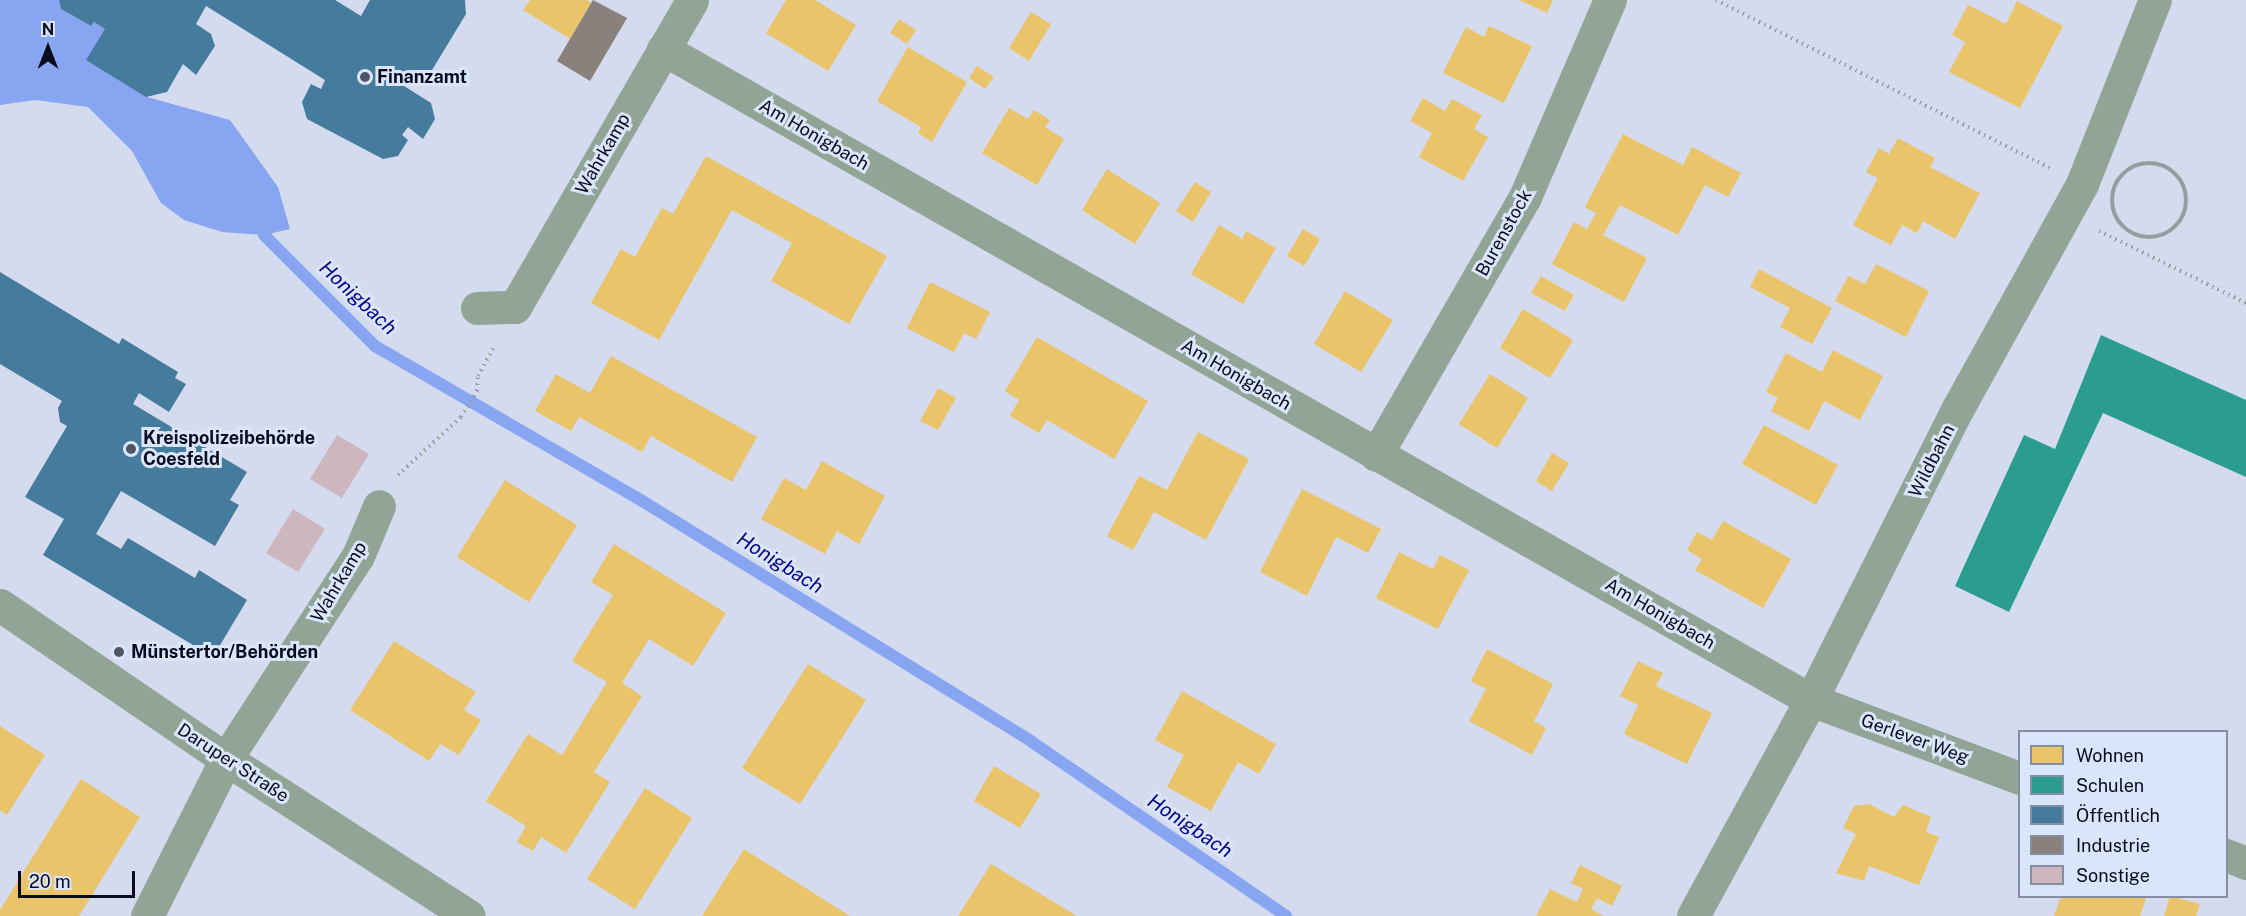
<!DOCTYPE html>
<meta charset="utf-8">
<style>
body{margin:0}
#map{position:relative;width:2246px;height:916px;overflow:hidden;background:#d4dbee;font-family:"Public Sans",sans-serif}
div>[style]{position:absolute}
.water>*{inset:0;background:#88a5f2}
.homes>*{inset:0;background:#e9c46a}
.schools>*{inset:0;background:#2a9d8f}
.public>*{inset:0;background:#457b9d}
.industry>*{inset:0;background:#8a817c}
.stream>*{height:12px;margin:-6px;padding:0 6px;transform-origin:6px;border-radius:6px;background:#88a5f2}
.building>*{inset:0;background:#cdb7be}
.path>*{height:4px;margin-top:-2px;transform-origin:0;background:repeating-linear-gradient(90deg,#939f9e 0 1.5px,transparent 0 6px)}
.path>.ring{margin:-2px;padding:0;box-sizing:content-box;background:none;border:4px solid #939f9e;border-radius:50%}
.minor>*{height:33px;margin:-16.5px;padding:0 16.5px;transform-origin:16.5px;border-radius:16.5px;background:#92a496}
.tertiary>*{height:33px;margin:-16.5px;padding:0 16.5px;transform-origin:16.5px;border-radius:16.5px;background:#92a496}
.dots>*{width:16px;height:16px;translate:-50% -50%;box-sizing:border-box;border:3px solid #dbe5fa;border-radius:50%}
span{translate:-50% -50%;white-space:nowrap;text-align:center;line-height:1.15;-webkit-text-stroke:6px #dbe5fa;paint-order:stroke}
.poi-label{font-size:18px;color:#070d1f;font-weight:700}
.left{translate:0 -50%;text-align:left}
.street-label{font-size:18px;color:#070d1f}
.water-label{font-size:20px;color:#080585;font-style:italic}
.legend{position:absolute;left:2018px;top:730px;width:210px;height:168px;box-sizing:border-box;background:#dbe5fa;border:2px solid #868fa2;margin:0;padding:8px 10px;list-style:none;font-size:18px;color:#070d1f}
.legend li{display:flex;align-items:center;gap:12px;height:30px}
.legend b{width:30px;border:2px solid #868fa2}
.north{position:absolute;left:18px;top:18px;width:60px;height:60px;-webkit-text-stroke:4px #dbe5fa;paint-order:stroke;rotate:0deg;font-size:16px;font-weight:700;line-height:24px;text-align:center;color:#070d1f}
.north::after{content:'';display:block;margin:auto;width:21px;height:27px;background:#070d1f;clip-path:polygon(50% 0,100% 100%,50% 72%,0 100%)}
.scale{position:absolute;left:18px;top:871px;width:117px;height:27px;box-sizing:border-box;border:3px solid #070d1f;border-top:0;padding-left:8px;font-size:18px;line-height:21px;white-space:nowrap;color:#070d1f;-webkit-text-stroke:4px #dbe5fa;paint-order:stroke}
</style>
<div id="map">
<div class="water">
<div style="clip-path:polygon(0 0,59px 0,61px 9px,91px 26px,94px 22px,105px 29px,147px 97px,230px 120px,278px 187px,290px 229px,264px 235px,222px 232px,184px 220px,161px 203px,132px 151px,88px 107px,35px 100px,0 105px)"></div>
</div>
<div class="homes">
<div style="clip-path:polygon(530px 0,587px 0,591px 3px,570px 39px,523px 10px)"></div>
<div style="clip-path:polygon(786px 0,815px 0,856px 25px,828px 71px,766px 33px)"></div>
<div style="clip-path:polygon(1519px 0,1553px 0,1547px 13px)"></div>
<div style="clip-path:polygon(2017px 1px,2063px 26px,2020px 108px,1949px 72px,1965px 42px,1952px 35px,1968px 5px,2006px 24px)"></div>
<div style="clip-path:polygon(1031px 12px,1051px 24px,1029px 61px,1009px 48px)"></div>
<div style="clip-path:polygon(899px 19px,916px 30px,907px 44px,890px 33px)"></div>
<div style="clip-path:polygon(1489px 26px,1532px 46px,1504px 103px,1443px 73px,1466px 27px,1484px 37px)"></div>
<div style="clip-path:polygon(908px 47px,967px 82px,932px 142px,918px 133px,921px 127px,877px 101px)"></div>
<div style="clip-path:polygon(977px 66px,994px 77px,985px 89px,969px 78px)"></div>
<div style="clip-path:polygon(1423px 98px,1445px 111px,1452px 99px,1482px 115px,1474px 129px,1488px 137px,1463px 181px,1419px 157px,1432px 133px,1410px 121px)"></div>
<div style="clip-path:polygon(1009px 108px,1028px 119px,1034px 110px,1050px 120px,1045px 127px,1064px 139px,1037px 185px,982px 153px)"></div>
<div style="clip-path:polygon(1623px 134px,1683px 165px,1692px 147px,1741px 173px,1728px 197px,1705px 185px,1678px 235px,1620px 205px,1603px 235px,1647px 258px,1624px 302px,1552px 264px,1574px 222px,1587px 229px,1596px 213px,1585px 207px)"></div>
<div style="clip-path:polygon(1898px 138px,1935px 158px,1930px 167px,1980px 193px,1955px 239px,1923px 221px,1917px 233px,1902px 225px,1891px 245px,1853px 225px,1878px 178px,1866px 172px,1879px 148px,1889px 154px)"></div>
<div style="clip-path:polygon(706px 156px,887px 256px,849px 324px,771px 281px,792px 243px,732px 210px,659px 340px,591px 303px,621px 249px,635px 257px,662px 208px,673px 214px)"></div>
<div style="clip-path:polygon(1107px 169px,1160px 203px,1135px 244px,1082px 210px)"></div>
<div style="clip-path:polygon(1195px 182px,1211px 192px,1193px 222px,1176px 211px)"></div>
<div style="clip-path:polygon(1219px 225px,1242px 239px,1246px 231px,1276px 248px,1243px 304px,1191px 274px)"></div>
<div style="clip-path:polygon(1303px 229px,1320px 239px,1304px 266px,1287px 256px)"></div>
<div style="clip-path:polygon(1876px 264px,1929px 291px,1906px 337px,1835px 301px,1848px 276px,1865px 284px)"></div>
<div style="clip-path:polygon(1759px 269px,1832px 308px,1812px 344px,1780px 327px,1790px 308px,1750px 287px)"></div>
<div style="clip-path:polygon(1541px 276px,1574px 295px,1565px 311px,1531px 293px)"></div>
<div style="clip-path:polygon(930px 282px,990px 312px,976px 339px,964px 333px,954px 352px,907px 328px)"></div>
<div style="clip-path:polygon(1345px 291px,1393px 320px,1361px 372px,1314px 344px)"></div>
<div style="clip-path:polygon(1523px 309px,1573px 340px,1550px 378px,1500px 348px)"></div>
<div style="clip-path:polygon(1037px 337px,1148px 401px,1114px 459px,1047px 420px,1039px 433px,1010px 416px,1019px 400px,1005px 391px)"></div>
<div style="clip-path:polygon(1833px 350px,1883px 376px,1860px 420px,1824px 401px,1809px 431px,1771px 411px,1778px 398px,1766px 392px,1786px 353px,1822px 372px)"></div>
<div style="clip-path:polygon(611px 356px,757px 437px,732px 482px,651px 436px,642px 452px,579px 417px,571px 431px,535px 411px,556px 374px,590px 393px)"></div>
<div style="clip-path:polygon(1490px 374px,1528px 398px,1497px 448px,1459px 424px)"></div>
<div style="clip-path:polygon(938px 388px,956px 398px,938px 430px,920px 421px)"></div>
<div style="clip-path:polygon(1764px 425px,1838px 465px,1816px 505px,1742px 464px)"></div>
<div style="clip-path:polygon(1198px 432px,1249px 459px,1206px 540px,1154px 512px,1133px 550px,1107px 536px,1139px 476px,1167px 490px)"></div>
<div style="clip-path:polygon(1552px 453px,1569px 463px,1552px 491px,1536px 481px)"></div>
<div style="clip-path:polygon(822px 461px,885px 496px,859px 544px,837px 531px,825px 554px,761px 519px,784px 478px,806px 490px)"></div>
<div style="clip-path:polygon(505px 480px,577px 525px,529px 602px,457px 557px)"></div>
<div style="clip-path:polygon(1302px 489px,1381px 529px,1368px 553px,1336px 537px,1307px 596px,1260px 572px)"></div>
<div style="clip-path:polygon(1723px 521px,1791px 559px,1763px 608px,1695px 570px,1702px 559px,1687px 550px,1697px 532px,1712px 540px)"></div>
<div style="clip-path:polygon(614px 544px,726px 613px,693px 666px,649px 639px,622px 683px,642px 696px,594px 772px,610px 782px,566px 853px,541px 837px,533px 851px,517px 842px,526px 826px,486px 801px,528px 734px,562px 755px,607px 682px,572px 661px,613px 595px,591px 582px)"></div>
<div style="clip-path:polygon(1399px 552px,1433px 569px,1440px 555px,1469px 570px,1438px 629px,1376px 598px)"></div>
<div style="clip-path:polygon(394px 641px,476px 692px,464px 710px,481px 720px,459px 755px,440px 744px,429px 761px,350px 710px)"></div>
<div style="clip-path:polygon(1487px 649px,1553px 684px,1534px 721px,1546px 728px,1532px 755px,1469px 721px,1486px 689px,1471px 681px)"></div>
<div style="clip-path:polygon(1638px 661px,1663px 673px,1656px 686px,1712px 713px,1687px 764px,1624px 734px,1638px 705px,1620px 696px)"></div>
<div style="clip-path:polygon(808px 664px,866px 700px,800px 804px,742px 768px)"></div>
<div style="clip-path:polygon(1182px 691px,1276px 744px,1259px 774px,1238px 762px,1211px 811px,1167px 787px,1184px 755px,1155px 740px)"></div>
<div style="clip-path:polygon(0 726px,45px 755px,7px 815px,0 810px)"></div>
<div style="clip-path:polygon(994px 766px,1041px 794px,1020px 828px,974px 801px)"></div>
<div style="clip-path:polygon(81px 779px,140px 817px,79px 916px,0 916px,0 910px)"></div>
<div style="clip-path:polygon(645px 788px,692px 818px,635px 909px,587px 879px)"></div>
<div style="clip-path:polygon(1869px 804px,1894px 817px,1903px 805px,1931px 817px,1926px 832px,1939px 837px,1919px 885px,1869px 866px,1864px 881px,1836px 873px,1856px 834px,1843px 828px,1854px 806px)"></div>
<div style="clip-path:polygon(744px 849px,850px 916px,702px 916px)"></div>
<div style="clip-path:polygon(991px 864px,1077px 916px,958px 916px)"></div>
<div style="clip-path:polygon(1580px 865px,1622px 886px,1612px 906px,1597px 898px,1591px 909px,1604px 916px,1536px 916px,1550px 889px,1577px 902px,1583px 889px,1571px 883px)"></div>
<div style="clip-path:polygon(2061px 896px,2140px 896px,2146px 899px,2140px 916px,2054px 916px)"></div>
<div style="clip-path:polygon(2170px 896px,2200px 904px,2196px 916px,2164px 916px)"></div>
</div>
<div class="schools">
<div style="clip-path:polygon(2101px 335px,2246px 400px,2246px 477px,2103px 413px,2009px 612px,1955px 586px,2024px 435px,2055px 449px)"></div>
</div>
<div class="public">
<div style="clip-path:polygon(59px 0,335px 0,361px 16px,370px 0,465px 0,466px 14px,426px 80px,414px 71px,404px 86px,431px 103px,435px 119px,423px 139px,408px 127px,402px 135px,408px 140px,398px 156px,383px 159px,307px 119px,302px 102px,311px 84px,321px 89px,325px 80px,206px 6px,196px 24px,211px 34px,215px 46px,196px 75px,183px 64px,167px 92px,146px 97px,86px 60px,105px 29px,94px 22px,91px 26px,61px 9px)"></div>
<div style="clip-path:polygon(0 272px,119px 344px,122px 338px,178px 372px,175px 378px,186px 384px,169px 412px,139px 393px,133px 404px,247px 472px,230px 500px,239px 505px,215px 546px,121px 491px,96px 534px,121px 549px,128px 538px,195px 578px,199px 570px,247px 600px,213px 657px,43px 555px,64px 519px,25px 497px,67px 426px,60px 422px,58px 408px,62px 401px,0 364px)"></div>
</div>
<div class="industry">
<div style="clip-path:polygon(593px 0,627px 18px,590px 81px,557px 61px)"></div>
</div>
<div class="stream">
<div style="left:264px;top:235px;width:157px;rotate:45deg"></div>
<div style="left:375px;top:346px;width:311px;rotate:30.1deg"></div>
<div style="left:644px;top:502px;width:456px;rotate:31.7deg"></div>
<div style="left:1032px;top:742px;width:308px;rotate:34.4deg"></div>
</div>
<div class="building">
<div style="clip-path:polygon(337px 435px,369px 454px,342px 498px,310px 479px)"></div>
<div style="clip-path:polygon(293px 509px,325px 529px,298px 572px,266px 553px)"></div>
</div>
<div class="path">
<div style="left:1716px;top:0;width:374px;rotate:26.7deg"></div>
<div class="ring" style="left:2112px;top:163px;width:70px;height:70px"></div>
<div style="left:2099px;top:231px;width:164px;rotate:26.1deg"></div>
<div style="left:398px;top:475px;width:86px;rotate:-42.6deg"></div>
<div style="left:461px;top:417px;width:31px;rotate:-58deg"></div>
<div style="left:477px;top:391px;width:15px;rotate:-86deg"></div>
<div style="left:478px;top:376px;width:35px;rotate:-61deg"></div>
</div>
<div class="minor">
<div style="left:663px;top:49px;width:1320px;rotate:29.56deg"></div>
<div style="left:1811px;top:700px;width:223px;rotate:20.5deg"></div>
<div style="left:477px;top:308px;width:38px;rotate:-2deg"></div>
<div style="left:515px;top:307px;width:354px;rotate:-60deg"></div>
<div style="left:1376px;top:455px;width:298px;rotate:-60deg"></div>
<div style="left:1525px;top:197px;width:215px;rotate:-66.7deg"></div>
<div style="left:2226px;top:855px;width:22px;rotate:22deg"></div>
<div style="left:147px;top:916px;width:176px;rotate:-63.3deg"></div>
<div style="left:226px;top:759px;width:242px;rotate:-57deg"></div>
<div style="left:358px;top:556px;width:54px;rotate:-67.2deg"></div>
<div style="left:1693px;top:916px;width:246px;rotate:-61.4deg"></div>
<div style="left:1811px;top:700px;width:327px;rotate:-63.3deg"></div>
<div style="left:1958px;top:408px;width:256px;rotate:-61deg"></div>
<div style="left:2082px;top:184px;width:198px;rotate:-68.4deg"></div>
</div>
<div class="tertiary">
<div style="left:0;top:605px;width:273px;rotate:34.3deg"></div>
<div style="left:226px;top:759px;width:289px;rotate:32.9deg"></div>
</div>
<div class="dots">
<div style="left:365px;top:77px;background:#4f5567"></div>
<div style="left:131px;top:449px;background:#4f5567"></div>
<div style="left:119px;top:652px;background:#4f5567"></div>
</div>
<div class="poi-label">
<span class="left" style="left:377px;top:77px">Finanzamt</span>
<span class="left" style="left:143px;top:449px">Kreispolizeibehörde<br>Coesfeld</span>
<span class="left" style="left:131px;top:652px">Münstertor/Behörden</span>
</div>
<div class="street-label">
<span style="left:814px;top:135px;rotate:30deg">Am Honigbach</span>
<span style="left:603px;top:154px;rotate:-60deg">Wahrkamp</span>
<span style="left:1504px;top:233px;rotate:-61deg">Burenstock</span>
<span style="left:1236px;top:375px;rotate:30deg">Am Honigbach</span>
<span style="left:1932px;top:461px;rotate:-63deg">Wildbahn</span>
<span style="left:339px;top:582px;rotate:-59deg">Wahrkamp</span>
<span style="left:1660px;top:614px;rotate:30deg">Am Honigbach</span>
<span style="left:1915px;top:739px;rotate:20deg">Gerlever Weg</span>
<span style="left:233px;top:763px;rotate:33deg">Daruper Straße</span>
</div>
<div class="water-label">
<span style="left:358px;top:298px;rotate:43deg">Honigbach</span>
<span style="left:780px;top:563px;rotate:32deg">Honigbach</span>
<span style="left:1190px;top:826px;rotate:34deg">Honigbach</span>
</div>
<ul class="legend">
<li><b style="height:16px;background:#e9c46a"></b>Wohnen</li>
<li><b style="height:16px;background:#2a9d8f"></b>Schulen</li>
<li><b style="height:16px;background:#457b9d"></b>Öffentlich</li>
<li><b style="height:16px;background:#8a817c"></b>Industrie</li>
<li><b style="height:16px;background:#cdb7be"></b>Sonstige</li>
</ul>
<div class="north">N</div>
<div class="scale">20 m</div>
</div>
